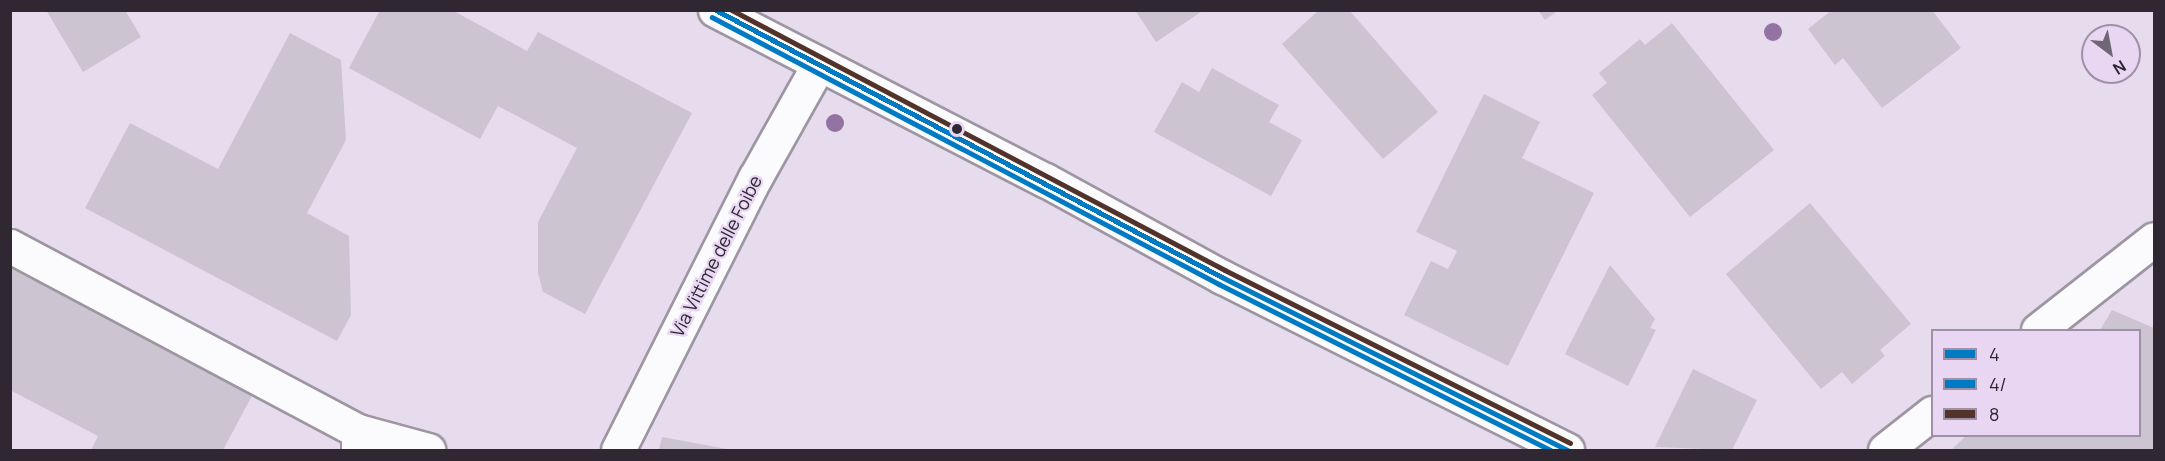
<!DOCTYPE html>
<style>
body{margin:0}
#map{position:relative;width:2165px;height:461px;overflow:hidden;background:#e7dced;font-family:Manrope,sans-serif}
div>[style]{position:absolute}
.building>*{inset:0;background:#ccc4d1}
.roads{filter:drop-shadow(2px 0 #9d95a1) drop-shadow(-2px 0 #9d95a1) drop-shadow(0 2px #9d95a1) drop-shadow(0 -2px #9d95a1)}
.minor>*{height:33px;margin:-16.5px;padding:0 16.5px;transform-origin:16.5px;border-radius:16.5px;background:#fbfafc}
.bus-1>*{height:4.5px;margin:-2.25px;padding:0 2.25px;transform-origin:2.25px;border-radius:2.25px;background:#007bc3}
.bus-2>*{height:4.5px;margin:-2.25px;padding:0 2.25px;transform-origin:2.25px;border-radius:2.25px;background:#007bc3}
.bus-3>*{height:4.5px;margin:-2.25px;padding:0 2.25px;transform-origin:2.25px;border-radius:2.25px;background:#52332a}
.trees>*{width:18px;height:18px;margin:-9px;border-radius:50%;background:#9273a1}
.dots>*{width:16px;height:16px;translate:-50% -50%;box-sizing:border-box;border:3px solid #e8d6f3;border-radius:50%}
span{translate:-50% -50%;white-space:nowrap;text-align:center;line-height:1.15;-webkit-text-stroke:4.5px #e8d6f3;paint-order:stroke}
.street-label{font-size:18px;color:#2f2833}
.frame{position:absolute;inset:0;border:12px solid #2f2833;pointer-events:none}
.legend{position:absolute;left:1931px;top:329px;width:210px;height:108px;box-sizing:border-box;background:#e8d6f3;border:2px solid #9e90a6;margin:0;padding:8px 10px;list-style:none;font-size:18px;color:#2f2833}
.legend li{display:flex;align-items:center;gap:12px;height:30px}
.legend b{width:30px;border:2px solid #9e90a6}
.north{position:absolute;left:2081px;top:24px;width:60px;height:60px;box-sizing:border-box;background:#e8d6f3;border:2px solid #9e90a6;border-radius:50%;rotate:148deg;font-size:16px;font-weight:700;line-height:24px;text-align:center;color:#2f2833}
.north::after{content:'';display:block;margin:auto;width:21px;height:27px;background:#6f6774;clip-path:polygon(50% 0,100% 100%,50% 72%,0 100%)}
</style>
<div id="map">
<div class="building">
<div style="clip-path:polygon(46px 10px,125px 10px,141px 37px,83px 72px)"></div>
<div style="clip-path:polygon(380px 10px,452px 10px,527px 51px,538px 32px,692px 113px,585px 314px,543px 292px,538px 273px,538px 222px,577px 148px,498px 106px,480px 139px,349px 68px)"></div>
<div style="clip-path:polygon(1135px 10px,1204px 10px,1156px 42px)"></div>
<div style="clip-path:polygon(1319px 10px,1349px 10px,1438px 112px,1383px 159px,1282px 44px)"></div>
<div style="clip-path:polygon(1538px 10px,1559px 10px,1545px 20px)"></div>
<div style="clip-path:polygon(1832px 10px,1932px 10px,1961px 48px,1882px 108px,1843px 58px,1835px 65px,1808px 29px)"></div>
<div style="clip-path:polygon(1672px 23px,1774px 150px,1690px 217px,1592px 95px,1607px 83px,1599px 73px,1640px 39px,1645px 45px)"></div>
<div style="clip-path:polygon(290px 33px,341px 60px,346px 140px,307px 213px,349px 236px,351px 315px,337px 341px,85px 208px,130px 123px,218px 169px)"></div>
<div style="clip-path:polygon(1212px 68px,1279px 105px,1269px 122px,1302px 140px,1271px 196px,1154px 132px,1182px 82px,1199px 92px)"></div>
<div style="clip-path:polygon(1484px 94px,1540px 122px,1522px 158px,1594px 193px,1508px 366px,1404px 315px,1431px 261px,1448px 269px,1457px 251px,1416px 232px)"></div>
<div style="clip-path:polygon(1810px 203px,1911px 324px,1880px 350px,1885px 356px,1852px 384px,1842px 372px,1821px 389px,1726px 274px)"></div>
<div style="clip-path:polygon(1610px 265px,1655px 319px,1650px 328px,1656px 330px,1628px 386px,1565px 354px)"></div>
<div style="clip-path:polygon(10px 268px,255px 390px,223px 450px,91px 450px,98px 436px,10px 390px)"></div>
<div style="clip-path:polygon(2112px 310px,2154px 328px,2154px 450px,1951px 450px,1966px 436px,2140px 436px,2140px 330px,2100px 330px)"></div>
<div style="clip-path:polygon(1693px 369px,1757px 400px,1732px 450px,1655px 447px)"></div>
<div style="clip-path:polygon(662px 437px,727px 449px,727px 450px,659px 450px)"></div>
</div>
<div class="roads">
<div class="minor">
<div style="left:715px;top:10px;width:371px;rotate:27.3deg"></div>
<div style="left:1045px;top:180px;width:202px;rotate:28.7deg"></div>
<div style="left:1222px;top:277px;width:386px;rotate:26.6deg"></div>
<div style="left:10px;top:246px;width:394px;rotate:28deg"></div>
<div style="left:358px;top:431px;width:19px;rotate:90deg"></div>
<div style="left:2038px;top:330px;width:147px;rotate:-38.1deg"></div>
<div style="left:358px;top:431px;width:73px;rotate:15.2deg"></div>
<div style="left:618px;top:450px;width:305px;rotate:-63.3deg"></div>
<div style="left:755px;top:178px;width:131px;rotate:-60.7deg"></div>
<div style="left:1885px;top:450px;width:60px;rotate:-38.2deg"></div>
</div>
</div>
<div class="bus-1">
<div style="left:716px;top:10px;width:572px;rotate:27.82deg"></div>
<div style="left:1222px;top:277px;width:386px;rotate:26.6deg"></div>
</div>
<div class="bus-2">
<div style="left:712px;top:17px;width:573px;rotate:27.77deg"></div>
<div style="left:1219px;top:284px;width:371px;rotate:26.6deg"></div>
</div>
<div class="bus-3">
<div style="left:732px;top:10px;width:557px;rotate:27.81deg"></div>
<div style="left:1225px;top:270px;width:386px;rotate:26.6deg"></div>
</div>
<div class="trees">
<div style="left:1773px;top:32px"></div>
<div style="left:835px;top:123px"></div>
</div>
<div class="dots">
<div style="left:957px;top:129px;background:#2f2833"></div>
</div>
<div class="street-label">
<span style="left:716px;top:256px;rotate:-63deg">Via Vittime delle Foibe</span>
</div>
<div class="frame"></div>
<ul class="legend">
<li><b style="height:8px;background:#007bc3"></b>4</li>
<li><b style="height:8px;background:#007bc3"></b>4/</li>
<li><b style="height:8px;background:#52332a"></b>8</li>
</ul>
<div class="north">N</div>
</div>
